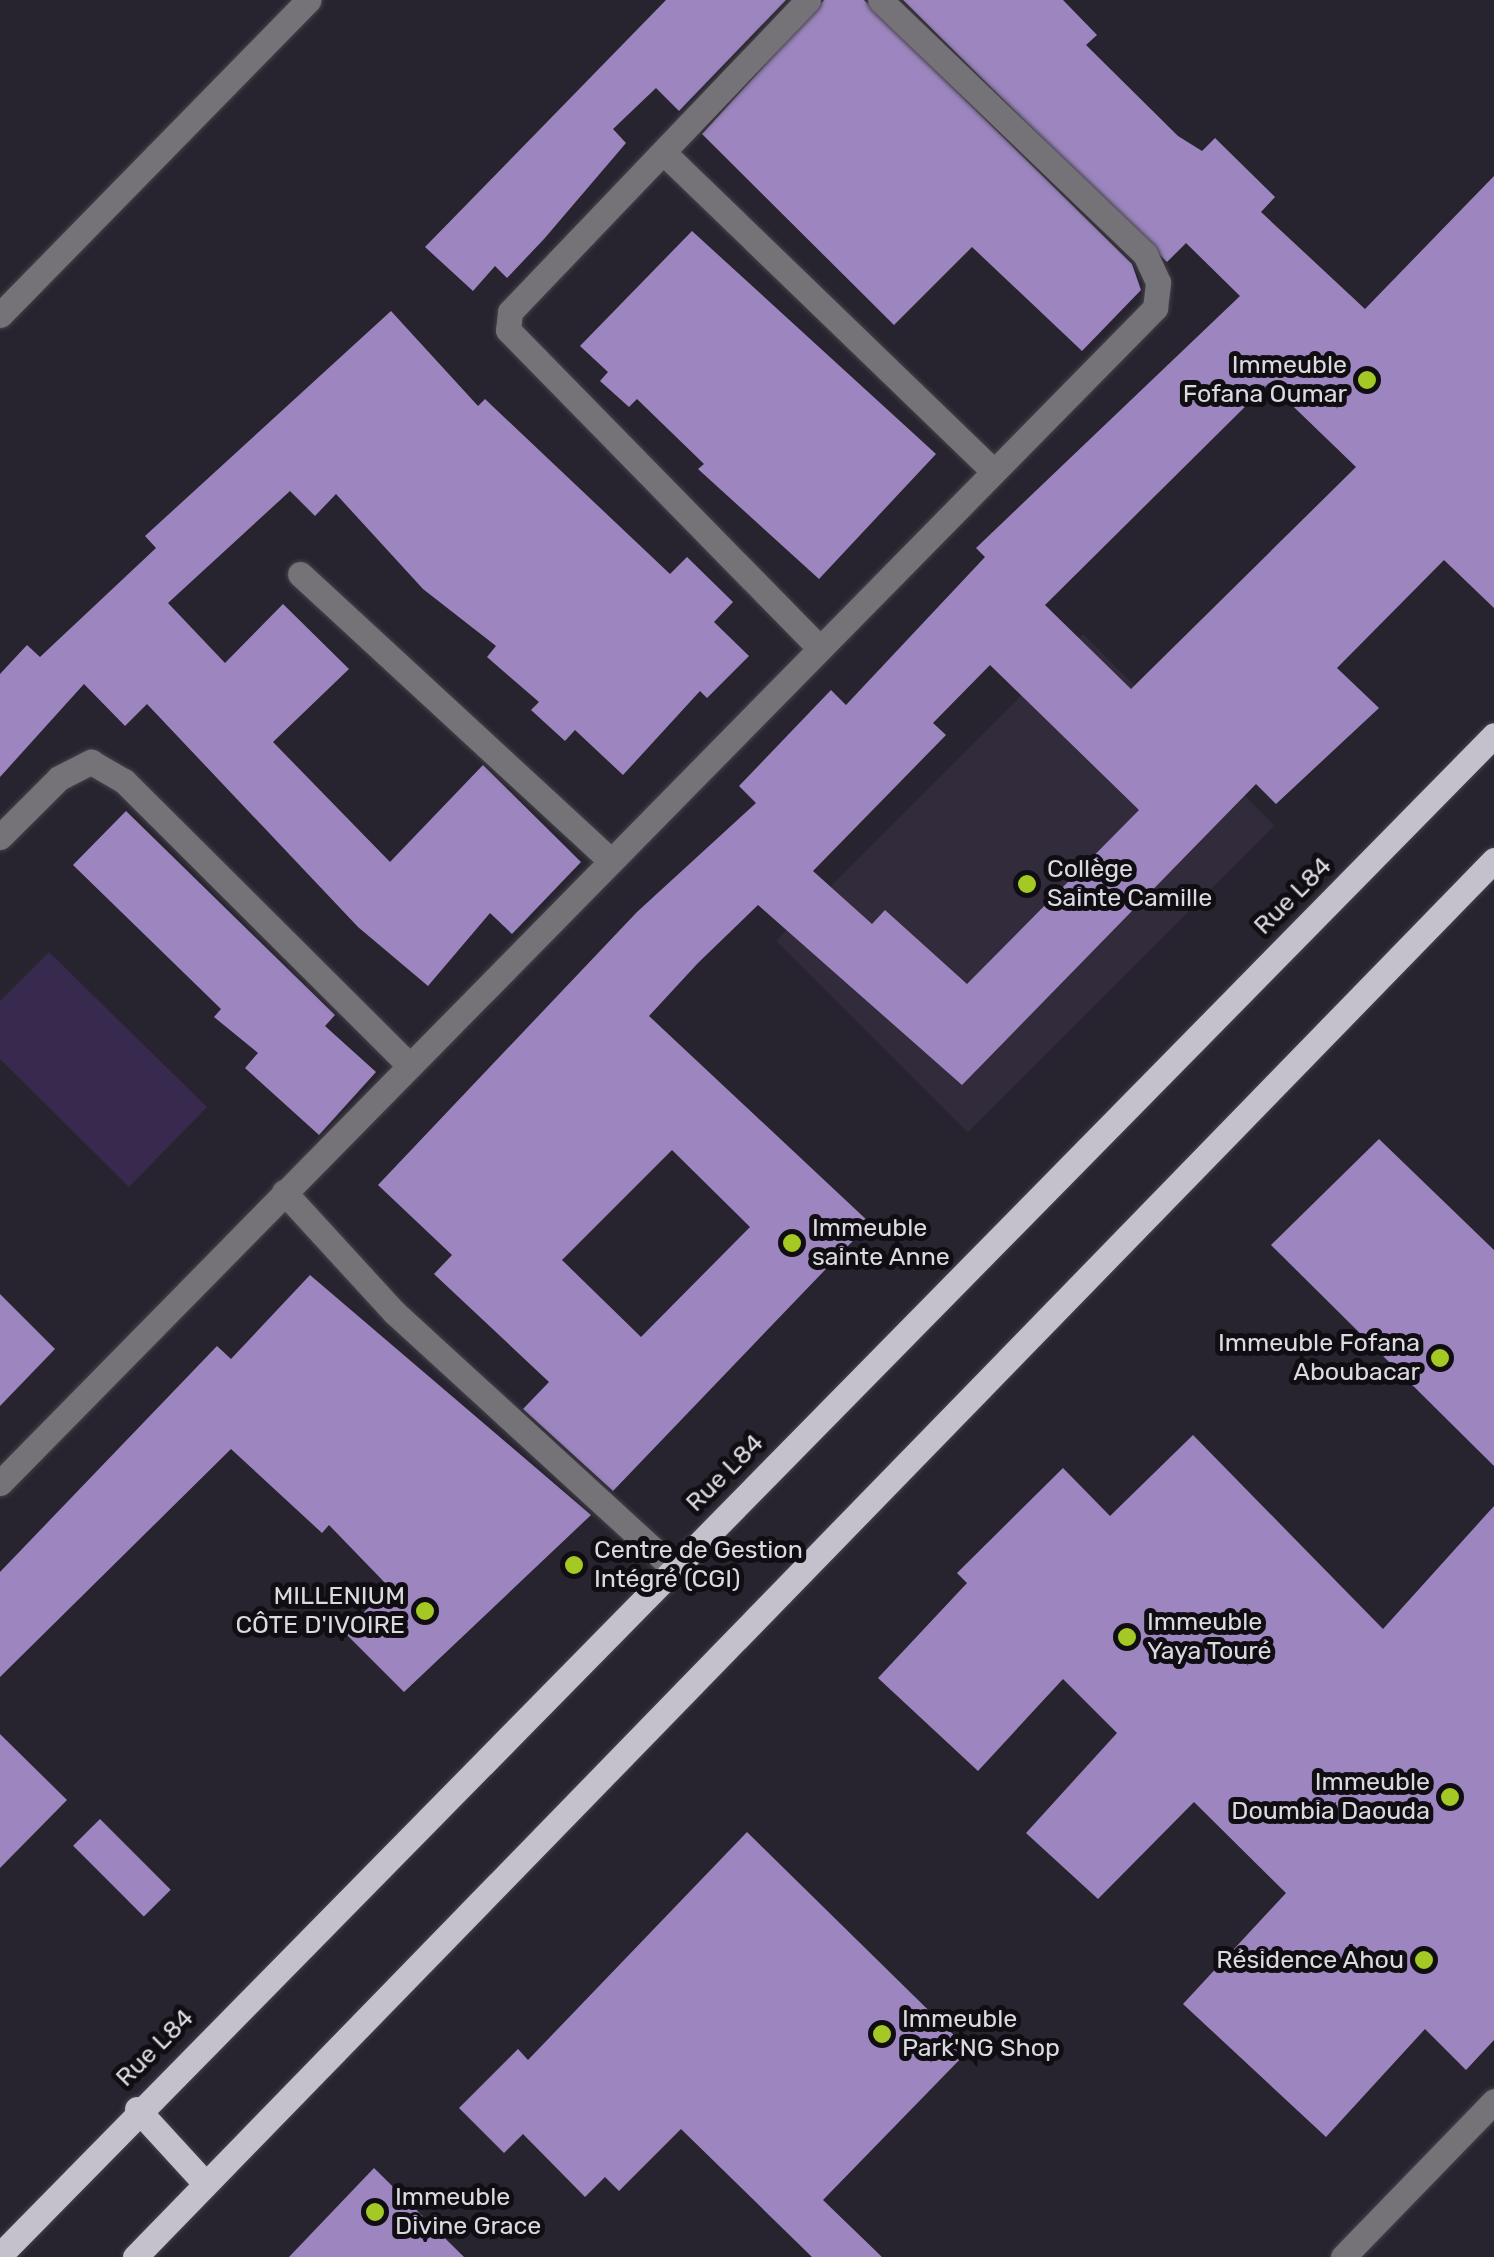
<!DOCTYPE html>
<meta charset="utf-8">
<style>
body{margin:0}
#map{position:relative;width:1494px;height:2257px;overflow:hidden;background:#28242f;font-family:Rubik,sans-serif}
div>[style]{position:absolute}
[style*='--x']{left:calc(var(--x)*1px);top:calc(var(--y)*1px);width:calc(var(--w)*1px);rotate:calc(var(--a)*1deg)}
.built>*{inset:0;background:#312b3b;transform-origin:0 0}
.green>*{inset:0;background:#38294e}
.building>*{inset:0;background:#9d86bf;transform-origin:0 0}
.roads{filter:drop-shadow(0 0 2px #45414b) drop-shadow(0 0 2px #45414b)}
.minor>*{height:25px;margin:-12.5px;padding:0 12.5px;transform-origin:12.5px;border-radius:12.5px;background:#757378}
.major>*{height:25px;margin:-12.5px;padding:0 12.5px;transform-origin:12.5px;border-radius:12.5px;background:#c4c0cc}
.dots>*{width:28px;height:28px;translate:-50% -50%;box-sizing:border-box;border:5px solid #100e13;border-radius:50%}
span{translate:-50% -50%;white-space:nowrap;text-align:center;line-height:1.15;-webkit-text-stroke:10px #100e13;paint-order:stroke}
.poi-label{font-size:25px;color:#dcdae1}
.right{translate:-100% -50%;text-align:right}
.left{translate:0 -50%;text-align:left}
.street-label{font-size:25px;color:#dcdae1}
</style>
<div id="map">
<div class="built">
<i style="left:1083px;top:634px;width:271px;height:434px;rotate:45deg"></i>
</div>
<div class="green">
<i style="clip-path:polygon(49px 952px,207px 1107px,129px 1187px,0 1059px,0 1001px)"></i>
</div>
<div class="building">
<i style="clip-path:polygon(666px 0,786px 0,679px 111px,656px 88px,613px 129px,626px 143px,544px 239px,507px 278px,495px 266px,473px 291px,425px 247px)"></i>
<i style="clip-path:polygon(824px 0,864px 0,1132px 264px,1141px 290px,1082px 351px,972px 247px,894px 325px,702px 134px)"></i>
<i style="clip-path:polygon(evenodd,903px 0,1063px 0,1097px 35px,1086px 45px,1178px 136px,1202px 151px,1215px 138px,1275px 197px,1261px 212px,1365px 309px,1494px 176px,1494px 608px,1444px 560px,1337px 668px,1379px 708px,1276px 804px,1256px 784px,962px 1085px,758px 905px,698px 963px,649px 1016px,870px 1223px,613px 1491px,523px 1409px,549px 1382px,434px 1274px,452px 1255px,378px 1185px,637px 912px,756px 803px,739px 786px,831px 690px,846px 705px,985px 557px,976px 548px,1240px 296px,1186px 243px,1167px 262px,903px 0,1269px 383px,1356px 467px,1131px 689px,1045px 605px,1269px 383px,903px 0,990px 665px,1139px 810px,967px 984px,885px 910px,872px 924px,813px 871px,946px 735px,933px 723px,990px 665px,903px 0,672px 1150px,750px 1227px,641px 1337px,562px 1260px,672px 1150px)"></i>
<i style="clip-path:polygon(692px 231px,936px 454px,819px 579px,698px 469px,704px 464px,637px 399px,629px 407px,600px 381px,608px 372px,580px 346px)"></i>
<i style="clip-path:polygon(391px 311px,478px 406px,485px 399px,670px 574px,687px 557px,733px 602px,714px 622px,749px 656px,707px 698px,700px 691px,623px 775px,575px 730px,565px 741px,531px 710px,539px 702px,487px 657px,496px 646px,423px 589px,336px 494px,315px 516px,290px 491px,168px 603px,225px 663px,283px 604px,349px 669px,273px 742px,390px 862px,483px 765px,581px 862px,512px 934px,490px 913px,428px 986px,358px 927px,147px 704px,125px 726px,84px 684px,0 777px,0 674px,27px 645px,40px 657px,156px 548px,145px 536px)"></i>
<i style="clip-path:polygon(126px 811px,335px 1015px,325px 1026px,376px 1072px,319px 1135px,245px 1068px,258px 1053px,214px 1017px,221px 1009px,73px 865px)"></i>
<i style="clip-path:polygon(1379px 1139px,1494px 1250px,1494px 1466px,1271px 1245px)"></i>
<i style="clip-path:polygon(310px 1275px,591px 1515px,404px 1692px,344px 1632px,389px 1587px,329px 1525px,322px 1533px,231px 1449px,0 1677px,0 1572px,217px 1346px,231px 1359px)"></i>
<i style="clip-path:polygon(0 1294px,55px 1349px,0 1406px)"></i>
<i style="clip-path:polygon(1193px 1435px,1383px 1629px,1494px 1506px,1494px 2040px,1466px 2070px,1425px 2029px,1326px 2137px,1183px 2004px,1286px 1893px,1194px 1802px,1098px 1899px,1026px 1833px,1117px 1733px,1063px 1679px,978px 1771px,878px 1678px,967px 1583px,957px 1573px,1063px 1468px,1110px 1516px)"></i>
<i style="clip-path:polygon(0 1734px,67px 1800px,0 1868px)"></i>
<i style="left:100px;top:1819px;width:100px;height:38px;rotate:45deg"></i>
<i style="clip-path:polygon(747px 1832px,969px 2050px,823px 2200px,882px 2257px,812px 2257px,681px 2129px,619px 2191px,605px 2177px,585px 2197px,523px 2134px,504px 2153px,459px 2108px,518px 2049px,528px 2060px)"></i>
<i style="clip-path:polygon(374px 2168px,464px 2257px,289px 2257px)"></i>
</div>
<div class="roads">
<div class="minor">
<i style="--x:808;--y:0;--w:431;--a:133.7"></i>
<i style="--x:510;--y:312;--w:18;--a:96"></i>
<i style="--x:508;--y:330;--w:441;--a:45.6"></i>
<i style="--x:664;--y:153;--w:453;--a:44"></i>
<i style="--x:0;--y:315;--w:441;--a:-45.6"></i>
<i style="--x:300;--y:574;--w:420;--a:42.7"></i>
<i style="--x:0;--y:837;--w:83;--a:-45"></i>
<i style="--x:59;--y:778;--w:36;--a:-27"></i>
<i style="--x:91;--y:762;--w:38;--a:30"></i>
<i style="--x:124;--y:781;--w:401;--a:44.9"></i>
<i style="--x:284;--y:1192;--w:163;--a:47.5"></i>
<i style="--x:394;--y:1312;--w:380;--a:42.5"></i>
<i style="--x:0;--y:1483;--w:1648;--a:-45.49"></i>
<i style="--x:1155;--y:308;--w:26;--a:-83"></i>
<i style="--x:1158;--y:282;--w:31;--a:-115"></i>
<i style="--x:1145;--y:254;--w:367;--a:-136.2"></i>
<i style="--x:1343;--y:2257;--w:217;--a:-45.9"></i>
</div>
<div class="major">
<i style="--x:137;--y:2109;--w:98;--a:47.5"></i>
<i style="--x:0;--y:2255;--w:2131;--a:-45.49"></i>
<i style="--x:135;--y:2257;--w:1949;--a:-45.79"></i>
</div>
</div>
<div class="dots">
<i style="left:1367px;top:380px;background:#a4c824"></i>
<i style="left:1027px;top:884px;background:#a4c824"></i>
<i style="left:792px;top:1243px;background:#a4c824"></i>
<i style="left:1440px;top:1358px;background:#a4c824"></i>
<i style="left:574px;top:1565px;background:#a4c824"></i>
<i style="left:425px;top:1611px;background:#a4c824"></i>
<i style="left:1127px;top:1637px;background:#a4c824"></i>
<i style="left:1450px;top:1797px;background:#a4c824"></i>
<i style="left:1424px;top:1960px;background:#a4c824"></i>
<i style="left:882px;top:2034px;background:#a4c824"></i>
<i style="left:375px;top:2212px;background:#a4c824"></i>
</div>
<div class="poi-label">
<span class="right" style="left:1347px;top:380px">Immeuble<br>Fofana Oumar</span>
<span class="left" style="left:1047px;top:884px">Collège<br>Sainte Camille</span>
<span class="left" style="left:812px;top:1243px">Immeuble<br>sainte Anne</span>
<span class="right" style="left:1420px;top:1358px">Immeuble Fofana<br>Aboubacar</span>
<span class="left" style="left:594px;top:1565px">Centre de Gestion<br>Intégré (CGI)</span>
<span class="right" style="left:405px;top:1611px">MILLENIUM<br>CÔTE D'IVOIRE</span>
<span class="left" style="left:1147px;top:1637px">Immeuble<br>Yaya Touré</span>
<span class="right" style="left:1430px;top:1797px">Immeuble<br>Doumbia Daouda</span>
<span class="right" style="left:1404px;top:1960px">Résidence Ahou</span>
<span class="left" style="left:902px;top:2034px">Immeuble<br>Park'NG Shop</span>
<span class="left" style="left:395px;top:2212px">Immeuble<br>Divine Grace</span>
</div>
<div class="street-label">
<span style="left:1293px;top:896px;rotate:-45deg">Rue L84</span>
<span style="left:725px;top:1473px;rotate:-45deg">Rue L84</span>
<span style="left:155px;top:2048px;rotate:-45deg">Rue L84</span>
</div>
</div>
